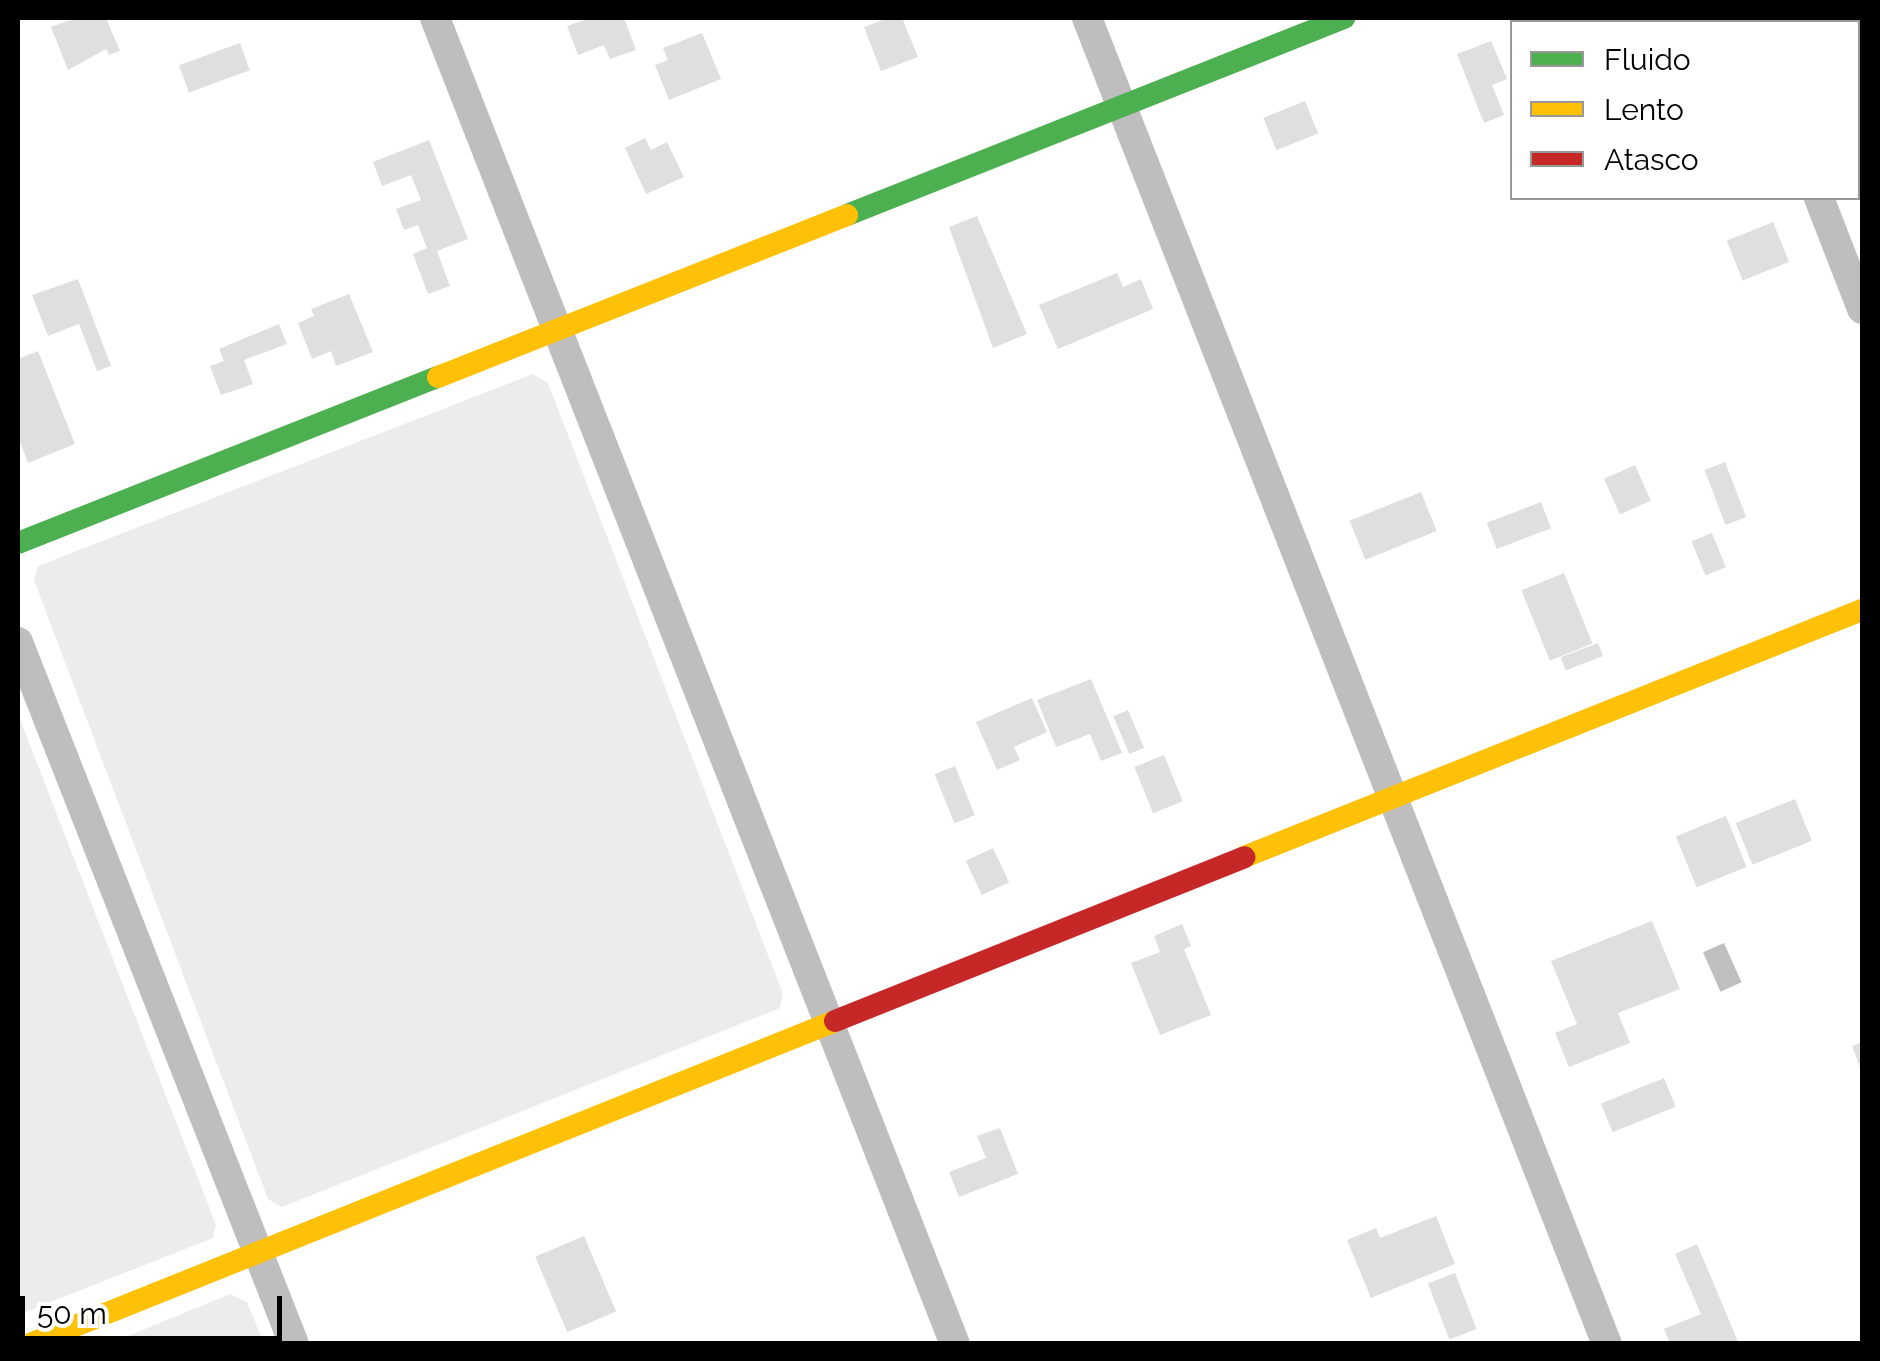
<!DOCTYPE html>
<style>
body{margin:0}
#map{position:relative;width:1880px;height:1361px;overflow:hidden;background:#fff;font-family:Raleway,sans-serif}
div>[style]{position:absolute}
[style*='--x']{left:calc(var(--x)*1px);top:calc(var(--y)*1px);width:calc(var(--w)*1px);rotate:calc(var(--a)*1deg)}
.green>*{inset:0;background:#ececec}
.water>*{inset:0;background:#bfbfbf;transform-origin:0 0}
.building>*{inset:0;background:#dfdfdf;transform-origin:0 0}
.street>*{height:30px;margin:-15px;padding:0 15px;transform-origin:15px;border-radius:15px;background:#bebebe}
.fast>*{height:22px;margin:-11px;padding:0 11px;transform-origin:11px;border-radius:11px;background:#4caf50}
.slow>*{height:22px;margin:-11px;padding:0 11px;transform-origin:11px;border-radius:11px;background:#ffc107}
.jam>*{height:22px;margin:-11px;padding:0 11px;transform-origin:11px;border-radius:11px;background:#c62828}
span{translate:-50% -50%;white-space:nowrap;text-align:center;line-height:1.15;-webkit-text-stroke:8px #fff;paint-order:stroke}
.frame{position:absolute;inset:0;border:20px solid #000;pointer-events:none}
.legend{position:absolute;left:1510px;top:20px;width:350px;height:180px;box-sizing:border-box;background:#fff;border:2px solid #999;margin:0;padding:12px 18px;list-style:none;font-size:30px;color:#000}
.legend li{display:flex;align-items:center;gap:20px;height:50px}
.legend b{width:50px;border:2px solid #999}
.scale{position:absolute;left:20px;top:1296px;width:262px;height:45px;box-sizing:border-box;border:5px solid #000;border-top:0;padding-left:12px;font-size:30px;line-height:35px;white-space:nowrap;color:#000;-webkit-text-stroke:8px #fff;paint-order:stroke}
</style>
<div id="map">
<div class="green">
<i style="clip-path:polygon(533px 374px,548px 383px,783px 994px,780px 1008px,282px 1207px,268px 1199px,34px 580px,38px 566px)"></i>
<i style="clip-path:polygon(18px 714px,216px 1225px,213px 1238px,18px 1315px)"></i>
<i style="clip-path:polygon(230px 1294px,247px 1302px,264px 1343px,111px 1343px)"></i>
</div>
<div class="water">
<i style="left:1724px;top:943px;width:43px;height:23px;rotate:66deg"></i>
</div>
<div class="building">
<i style="clip-path:polygon(75px 18px,106px 18px,120px 51px,109px 55px,106px 49px,68px 70px,51px 27px)"></i>
<i style="clip-path:polygon(590px 18px,624px 18px,636px 50px,610px 59px,604px 45px,578px 55px,567px 26px)"></i>
<i style="clip-path:polygon(888px 18px,902px 18px,918px 57px,881px 71px,864px 27px)"></i>
<i style="left:1642px;top:18px;width:50px;height:4px"></i>
<i style="clip-path:polygon(702px 33px,721px 79px,669px 100px,655px 65px,668px 60px,663px 48px)"></i>
<i style="clip-path:polygon(1491px 41px,1507px 79px,1492px 85px,1504px 115px,1484px 123px,1457px 54px)"></i>
<i style="left:240px;top:43px;width:29px;height:65px;rotate:70deg"></i>
<i style="left:1305px;top:101px;width:35px;height:45px;rotate:68deg"></i>
<i style="clip-path:polygon(645px 138px,651px 150px,667px 142px,684px 177px,646px 194px,625px 148px)"></i>
<i style="clip-path:polygon(429px 140px,468px 239px,437px 251px,450px 286px,428px 294px,413px 254px,427px 248px,418px 225px,404px 230px,396px 209px,421px 200px,411px 175px,382px 186px,373px 162px)"></i>
<i style="clip-path:polygon(977px 216px,1027px 334px,993px 348px,949px 227px)"></i>
<i style="left:1773px;top:222px;width:43px;height:50px;rotate:68deg"></i>
<i style="clip-path:polygon(1117px 273px,1123px 287px,1141px 279px,1153px 309px,1058px 349px,1039px 305px)"></i>
<i style="clip-path:polygon(78px 279px,111px 366px,97px 371px,79px 324px,48px 336px,32px 295px)"></i>
<i style="clip-path:polygon(349px 294px,373px 352px,336px 366px,331px 351px,312px 359px,298px 323px,314px 316px,311px 309px)"></i>
<i style="clip-path:polygon(279px 324px,287px 344px,244px 360px,253px 384px,221px 395px,210px 366px,224px 361px,219px 349px)"></i>
<i style="clip-path:polygon(38px 351px,75px 444px,28px 463px,18px 436px,18px 359px)"></i>
<i style="left:1725px;top:462px;width:59px;height:22px;rotate:69deg"></i>
<i style="left:1635px;top:465px;width:39px;height:34px;rotate:66deg"></i>
<i style="left:1421px;top:492px;width:42px;height:77px;rotate:68deg"></i>
<i style="left:1541px;top:502px;width:28px;height:58px;rotate:69deg"></i>
<i style="left:1712px;top:533px;width:37px;height:22px;rotate:68deg"></i>
<i style="left:1564px;top:573px;width:76px;height:46px;rotate:68deg"></i>
<i style="left:1598px;top:643px;width:14px;height:40px;rotate:69deg"></i>
<i style="clip-path:polygon(1091px 679px,1122px 753px,1101px 761px,1090px 734px,1056px 747px,1037px 700px)"></i>
<i style="clip-path:polygon(1032px 698px,1047px 732px,1014px 747px,1020px 760px,997px 770px,976px 722px)"></i>
<i style="left:1128px;top:710px;width:41px;height:16px;rotate:67deg"></i>
<i style="left:1164px;top:755px;width:50px;height:32px;rotate:68deg"></i>
<i style="left:955px;top:766px;width:53px;height:22px;rotate:68deg"></i>
<i style="left:1795px;top:799px;width:45px;height:64px;rotate:68deg"></i>
<i style="left:1726px;top:816px;width:55px;height:54px;rotate:68deg"></i>
<i style="left:993px;top:848px;width:38px;height:30px;rotate:65deg"></i>
<i style="clip-path:polygon(1652px 921px,1680px 989px,1618px 1013px,1630px 1043px,1569px 1067px,1555px 1033px,1577px 1024px,1551px 961px)"></i>
<i style="clip-path:polygon(1182px 924px,1191px 946px,1184px 949px,1211px 1015px,1160px 1035px,1131px 963px,1160px 952px,1154px 936px)"></i>
<i style="clip-path:polygon(1862px 1042px,1862px 1072px,1852px 1046px)"></i>
<i style="left:1664px;top:1078px;width:31px;height:68px;rotate:68deg"></i>
<i style="clip-path:polygon(1000px 1128px,1018px 1174px,959px 1197px,949px 1172px,986px 1158px,977px 1136px)"></i>
<i style="clip-path:polygon(1436px 1216px,1455px 1264px,1371px 1298px,1347px 1240px,1376px 1228px,1380px 1238px)"></i>
<i style="left:584px;top:1236px;width:82px;height:53px;rotate:67deg"></i>
<i style="clip-path:polygon(1697px 1244px,1739px 1344px,1670px 1344px,1664px 1329px,1701px 1314px,1675px 1254px)"></i>
<i style="left:1455px;top:1273px;width:60px;height:29px;rotate:69deg"></i>
</div>
<div class="street">
<i style="--x:435;--y:18;--w:1424;--a:68.59"></i>
<i style="--x:1087;--y:18;--w:1424;--a:68.59"></i>
<i style="--x:1748;--y:18;--w:4;--a:63"></i>
<i style="--x:1819;--y:198;--w:119;--a:68.8"></i>
<i style="--x:18;--y:642;--w:754;--a:68.54"></i>
</div>
<div class="fast">
<i style="--x:847;--y:215;--w:535;--a:-21.62"></i>
<i style="--x:18;--y:543;--w:452;--a:-21.6"></i>
</div>
<div class="slow">
<i style="--x:438;--y:377;--w:440;--a:-21.6"></i>
<i style="--x:1244;--y:857;--w:666;--a:-21.79"></i>
<i style="--x:30;--y:1344;--w:867;--a:-21.86"></i>
</div>
<div class="jam">
<i style="--x:835;--y:1021;--w:441;--a:-21.8"></i>
</div>
<div class="frame"></div>
<ul class="legend">
<li><b style="height:12px;background:#4caf50"></b>Fluido</li>
<li><b style="height:12px;background:#ffc107"></b>Lento</li>
<li><b style="height:12px;background:#c62828"></b>Atasco</li>
</ul>
<div class="scale">50 m</div>
</div>
